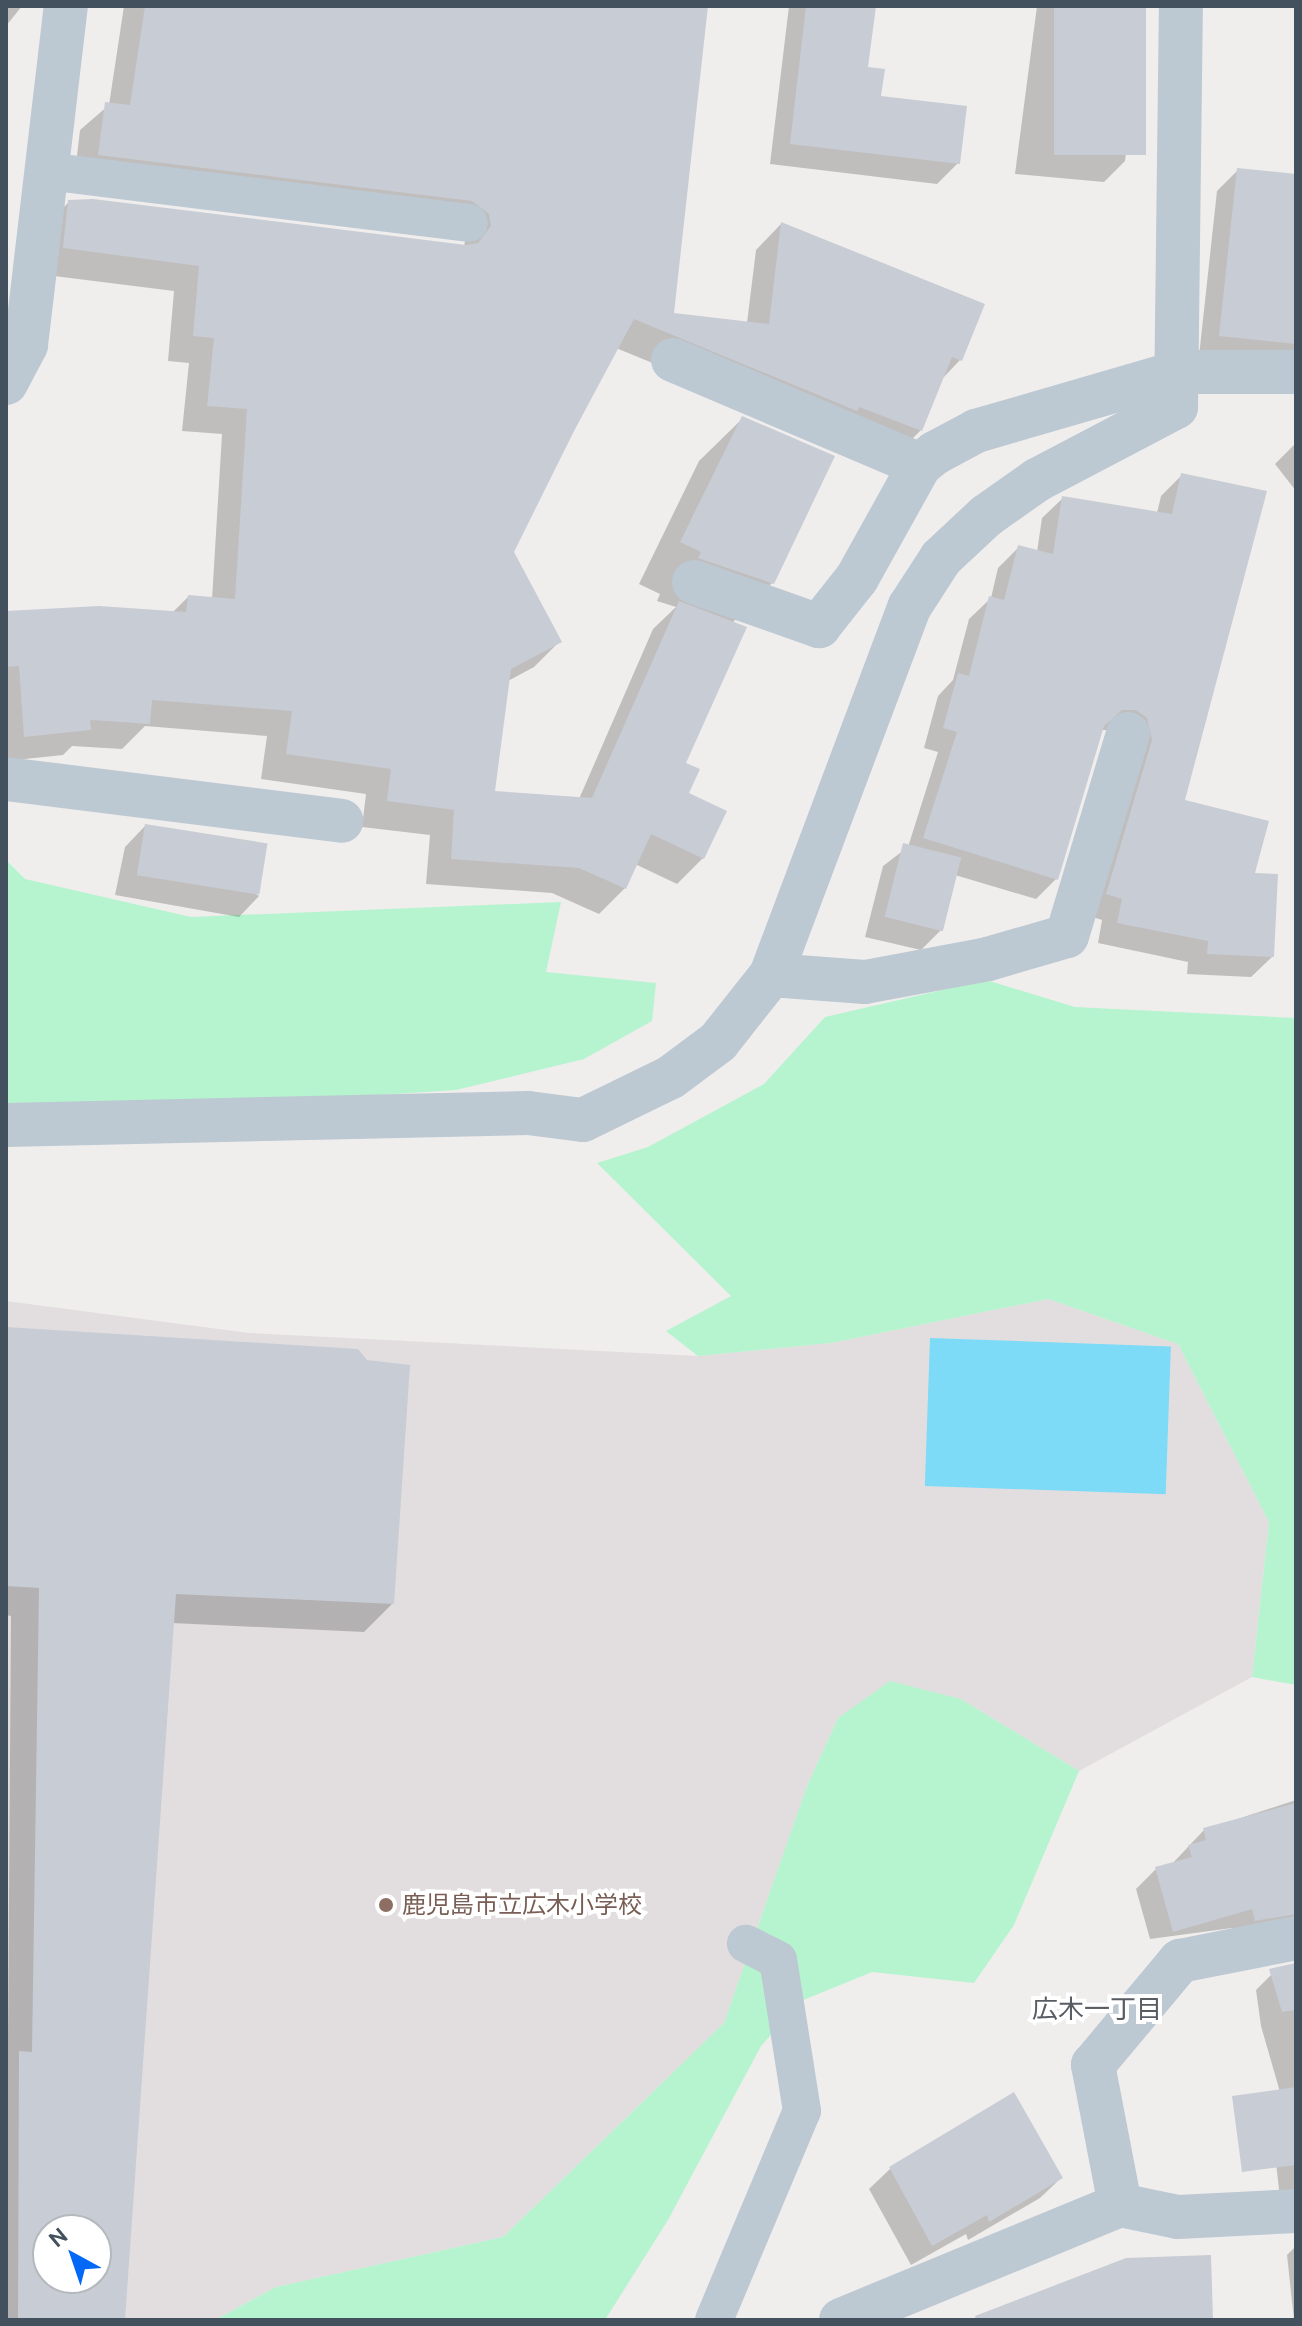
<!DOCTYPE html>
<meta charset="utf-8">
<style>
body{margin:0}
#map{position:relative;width:1302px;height:2326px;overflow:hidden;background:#f0eded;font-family:Ubuntu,"Noto Sans JP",sans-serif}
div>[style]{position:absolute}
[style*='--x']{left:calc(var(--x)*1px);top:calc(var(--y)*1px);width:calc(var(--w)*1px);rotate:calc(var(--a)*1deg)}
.education>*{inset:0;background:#e2dedf}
.green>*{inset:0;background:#b5f4cf}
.water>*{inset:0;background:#7ddbf7;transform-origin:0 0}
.shadow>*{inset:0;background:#0003}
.building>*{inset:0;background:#c8ccd4;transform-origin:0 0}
.service>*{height:38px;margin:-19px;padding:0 19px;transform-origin:19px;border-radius:19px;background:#bcc8d2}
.minor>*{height:44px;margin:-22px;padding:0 22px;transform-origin:22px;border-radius:22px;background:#bcc8d2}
.dots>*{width:22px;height:22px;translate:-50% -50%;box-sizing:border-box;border:4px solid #fff;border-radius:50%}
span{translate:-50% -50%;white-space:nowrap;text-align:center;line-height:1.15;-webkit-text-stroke:8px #fff;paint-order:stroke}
.education-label{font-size:24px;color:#785e54}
.left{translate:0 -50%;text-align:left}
.neighbourhood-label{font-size:26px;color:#595d63}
.frame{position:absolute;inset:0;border:8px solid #43505d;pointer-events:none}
.north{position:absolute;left:32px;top:2214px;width:80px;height:80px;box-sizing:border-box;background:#fff;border:2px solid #b4b9be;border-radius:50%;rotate:320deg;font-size:22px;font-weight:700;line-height:32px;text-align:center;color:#43505d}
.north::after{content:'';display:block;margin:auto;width:28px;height:36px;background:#0368f5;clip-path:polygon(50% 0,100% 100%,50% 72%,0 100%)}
</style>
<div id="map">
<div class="education">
<i style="clip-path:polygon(evenodd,1048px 1299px,1178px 1344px,1269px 1522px,1252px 1677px,1079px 1771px,961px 1699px,838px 1718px,807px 1786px,724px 2023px,503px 2237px,276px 2287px,215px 2320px,6px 2320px,6px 1301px,249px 1333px,698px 1356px,831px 1343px,1048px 1299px,48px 2230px,96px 2230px,96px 2278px,48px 2278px,48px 2230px)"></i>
</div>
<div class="green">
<i style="clip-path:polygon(6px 860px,25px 879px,191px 917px,561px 902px,546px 972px,656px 983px,652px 1021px,584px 1059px,456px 1090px,149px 1110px,6px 1112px)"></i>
<i style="clip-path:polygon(986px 980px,1075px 1007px,1296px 1018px,1296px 1685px,1252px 1677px,1269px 1522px,1178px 1344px,1048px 1299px,831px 1343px,698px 1356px,666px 1331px,731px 1296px,597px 1163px,648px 1147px,764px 1084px,825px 1017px)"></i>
<i style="clip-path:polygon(890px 1681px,961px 1699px,1079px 1771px,1014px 1925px,974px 1983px,872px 1972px,801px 2001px,761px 2046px,668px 2220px,605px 2320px,215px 2320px,276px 2287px,503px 2237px,724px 2023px,807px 1786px,838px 1718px)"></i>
</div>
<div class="water">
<i style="left:930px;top:1338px;width:241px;height:148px;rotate:2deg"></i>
</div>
<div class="shadow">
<i style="clip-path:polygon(6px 6px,22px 6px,6px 26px)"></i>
<i style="clip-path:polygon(124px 6px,706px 6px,672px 315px,747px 323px,756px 250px,781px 224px,960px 360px,942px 379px,921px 430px,895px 456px,830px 436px,616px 348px,512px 552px,560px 641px,534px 667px,508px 681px,493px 793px,579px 799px,653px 629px,676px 607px,657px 601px,660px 594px,639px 584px,699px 461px,742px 419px,772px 583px,732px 623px,683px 764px,703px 858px,677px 884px,635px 864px,625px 888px,599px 914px,552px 893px,426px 884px,430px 835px,362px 827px,366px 794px,261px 779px,267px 736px,145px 726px,122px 749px,72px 746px,63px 755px,6px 761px,6px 613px,172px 613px,188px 597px,212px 599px,222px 434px,182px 431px,189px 363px,168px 361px,174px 291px,38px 274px,43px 228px,69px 202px,464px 247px,465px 241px,74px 181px,80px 130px,109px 105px)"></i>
<i style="clip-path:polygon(789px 6px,874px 6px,866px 68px,878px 98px,958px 163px,937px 184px,770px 164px)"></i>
<i style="clip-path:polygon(1037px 6px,1145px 6px,1125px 161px,1104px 182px,1015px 174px)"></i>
<i style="clip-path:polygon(1238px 170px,1296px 176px,1296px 357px,1199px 356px,1217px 191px)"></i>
<i style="clip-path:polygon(1296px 443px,1296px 491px,1275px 464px)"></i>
<i style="clip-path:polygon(1181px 476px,1183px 802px,1252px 875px,1272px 957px,1251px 977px,1187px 974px,1188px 962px,1098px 943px,1102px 920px,1086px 915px,1115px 730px,1101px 730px,1056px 879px,1036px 899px,955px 875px,941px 930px,921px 950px,865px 937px,883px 866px,908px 847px,938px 752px,924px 748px,938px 696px,953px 680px,969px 619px,991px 598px,998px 568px,1019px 547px,1037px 552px,1042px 518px,1063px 498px,1157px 513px,1161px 496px)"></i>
<i style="clip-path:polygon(145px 826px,259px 896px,239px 917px,115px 895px,125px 847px)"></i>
<i style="clip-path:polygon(evenodd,6px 1329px,393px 1603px,364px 1632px,172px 1623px,123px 2320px,6px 2320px,11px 1616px,6px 1615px,6px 1329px,48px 2230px,96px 2230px,96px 2278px,48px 2278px,48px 2230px)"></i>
<i style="clip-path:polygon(1296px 1800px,1296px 1948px,1233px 1933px,1232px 1928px,1150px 1939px,1136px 1889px,1156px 1869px,1171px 1865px,1204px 1830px)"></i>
<i style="clip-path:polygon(1296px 1964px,1296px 2216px,1281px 2207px,1270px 2110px,1282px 2099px,1261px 2026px,1256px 1990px,1277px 1969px)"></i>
<i style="clip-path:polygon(890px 2169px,1061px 2178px,1040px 2198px,968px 2240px,966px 2234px,911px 2265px,869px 2189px)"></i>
<i style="clip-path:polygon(1296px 2246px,1296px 2320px,1294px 2320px,1287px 2255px)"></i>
</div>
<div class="building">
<i style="clip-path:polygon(145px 6px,708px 6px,674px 313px,769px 324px,781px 222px,985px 304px,962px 361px,952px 357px,922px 431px,859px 407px,857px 411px,634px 319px,574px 431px,514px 552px,562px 642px,511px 669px,495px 791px,592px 798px,679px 601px,747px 627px,686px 763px,700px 769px,689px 793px,727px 811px,704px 859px,651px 834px,626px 889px,579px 868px,451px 859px,454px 810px,387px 801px,391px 769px,286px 754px,292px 711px,152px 700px,150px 724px,90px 720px,91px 730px,24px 737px,19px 666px,6px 667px,6px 611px,99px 606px,186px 612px,188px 595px,235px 599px,247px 409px,207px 406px,214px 338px,193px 336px,199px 266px,63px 248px,68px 200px,93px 199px,466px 245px,478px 243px,491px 226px,489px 214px,472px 201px,98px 155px,105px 102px,130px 105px)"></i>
<i style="clip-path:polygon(806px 6px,876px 6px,868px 67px,885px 69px,881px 96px,967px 106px,960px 164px,790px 144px)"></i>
<i style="left:1054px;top:6px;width:92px;height:149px"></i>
<i style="clip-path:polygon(1237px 168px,1296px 174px,1296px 344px,1219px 336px)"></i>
<i style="clip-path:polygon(742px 416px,835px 456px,774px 584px,698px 558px,701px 552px,680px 542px)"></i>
<i style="clip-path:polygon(1181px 473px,1267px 491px,1185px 800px,1269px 821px,1255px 873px,1278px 874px,1274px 957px,1207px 954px,1208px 941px,1117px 923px,1122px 899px,1106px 894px,1152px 740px,1147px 718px,1136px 710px,1122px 710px,1104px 726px,1058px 880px,923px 838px,957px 732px,943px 728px,958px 673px,969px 676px,989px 596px,1004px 600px,1018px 545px,1053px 554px,1062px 496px,1172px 514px)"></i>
<i style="left:145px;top:824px;width:124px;height:52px;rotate:9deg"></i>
<i style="left:903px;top:843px;width:60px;height:76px;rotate:14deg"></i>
<i style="clip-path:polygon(evenodd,6px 1327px,358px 1349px,367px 1360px,410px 1365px,394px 1604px,176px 1594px,125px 2320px,18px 2320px,19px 2051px,32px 2052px,39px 1588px,6px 1586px,6px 1327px,48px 2230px,96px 2230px,96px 2278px,48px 2278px,48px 2230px)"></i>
<i style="clip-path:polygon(1296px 1803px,1296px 1914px,1255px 1921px,1252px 1909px,1173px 1932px,1155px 1867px,1192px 1857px,1188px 1845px,1206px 1840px,1203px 1828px)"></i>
<i style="clip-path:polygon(1296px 1963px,1296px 2010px,1282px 2012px,1269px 1969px)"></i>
<i style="clip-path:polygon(1296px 2087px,1296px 2165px,1242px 2172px,1232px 2096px)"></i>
<i style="clip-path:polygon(1014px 2092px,1063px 2178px,989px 2222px,987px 2215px,932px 2246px,889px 2167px)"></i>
<i style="clip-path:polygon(1211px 2255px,1213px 2320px,976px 2320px,975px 2316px,1126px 2258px)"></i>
</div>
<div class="service">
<i style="--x:46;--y:171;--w:426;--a:7"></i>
<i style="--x:714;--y:2320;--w:227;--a:-67.2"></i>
<i style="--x:802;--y:2111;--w:153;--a:-99"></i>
<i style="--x:778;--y:1960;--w:36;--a:-153"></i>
</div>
<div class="minor">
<i style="--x:673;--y:360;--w:268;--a:23"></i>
<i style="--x:6;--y:383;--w:43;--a:-62.2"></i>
<i style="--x:26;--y:345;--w:341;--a:-83.3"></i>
<i style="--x:694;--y:582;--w:133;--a:19.4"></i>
<i style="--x:819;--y:626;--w:61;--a:-51.6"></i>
<i style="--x:857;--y:578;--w:129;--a:-60.9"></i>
<i style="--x:920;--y:465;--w:19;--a:-39"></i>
<i style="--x:935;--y:453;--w:47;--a:-28.2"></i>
<i style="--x:976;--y:431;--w:211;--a:-16.2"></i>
<i style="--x:1179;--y:372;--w:117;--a:0"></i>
<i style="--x:6;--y:779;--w:338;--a:7.1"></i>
<i style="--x:771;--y:975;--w:94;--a:4.3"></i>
<i style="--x:865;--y:982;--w:125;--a:-10.6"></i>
<i style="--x:988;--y:959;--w:82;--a:-16.2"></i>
<i style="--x:1067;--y:936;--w:211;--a:-73.2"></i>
<i style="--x:6;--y:1125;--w:522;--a:-1.32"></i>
<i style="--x:528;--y:1113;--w:55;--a:7.3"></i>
<i style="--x:583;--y:1120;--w:98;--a:-26"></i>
<i style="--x:671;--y:1077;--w:59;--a:-36.7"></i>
<i style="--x:718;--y:1042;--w:85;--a:-51.7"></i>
<i style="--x:771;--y:975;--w:394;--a:-69.4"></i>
<i style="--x:910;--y:606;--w:57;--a:-57.1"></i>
<i style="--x:941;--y:558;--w:62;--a:-43"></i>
<i style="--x:986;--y:516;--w:62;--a:-35.2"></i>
<i style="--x:1037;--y:480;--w:157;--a:-27.7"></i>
<i style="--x:1176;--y:407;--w:401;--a:-89.3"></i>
<i style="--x:1120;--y:2205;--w:143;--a:-100.9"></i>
<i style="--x:1093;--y:2065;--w:136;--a:-50.1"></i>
<i style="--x:1180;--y:1961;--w:118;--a:-11.2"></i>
<i style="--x:841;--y:2320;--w:302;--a:-22.4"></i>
<i style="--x:1120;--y:2205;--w:59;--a:11.7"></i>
<i style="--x:1178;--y:2217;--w:118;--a:-2.9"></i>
</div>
<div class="dots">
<i style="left:386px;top:1905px;background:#8d6e63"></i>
</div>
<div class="education-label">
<span class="left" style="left:402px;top:1905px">鹿児島市立広木小学校</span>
</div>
<div class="neighbourhood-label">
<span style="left:1097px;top:2009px">広木一丁目</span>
</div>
<div class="frame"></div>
<div class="north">N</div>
</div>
